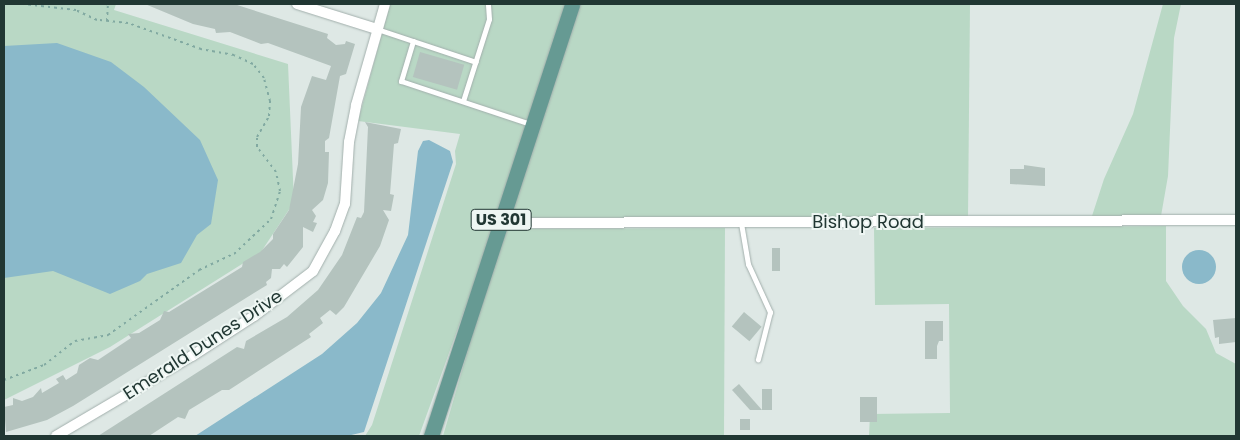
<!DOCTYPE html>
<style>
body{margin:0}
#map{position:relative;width:1240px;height:440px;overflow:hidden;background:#dee8e5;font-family:Poppins,sans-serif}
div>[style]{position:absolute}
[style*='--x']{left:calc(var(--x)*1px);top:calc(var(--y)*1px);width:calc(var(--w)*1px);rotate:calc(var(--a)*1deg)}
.green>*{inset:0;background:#b9d8c5}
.water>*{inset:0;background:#8ab9ca}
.round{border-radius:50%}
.building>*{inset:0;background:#b4c3be;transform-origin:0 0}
.path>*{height:2px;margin-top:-1px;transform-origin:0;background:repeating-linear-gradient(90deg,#81a9a1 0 2.5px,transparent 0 6.5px)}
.roads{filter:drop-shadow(0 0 1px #a2afac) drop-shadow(0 0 1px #a2afac)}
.lane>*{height:5px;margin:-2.5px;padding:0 2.5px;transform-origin:2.5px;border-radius:2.5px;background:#fff}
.street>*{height:10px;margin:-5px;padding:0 5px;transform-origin:5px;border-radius:5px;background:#fff}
.primary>*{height:15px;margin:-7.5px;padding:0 7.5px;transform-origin:7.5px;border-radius:7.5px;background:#669a93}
span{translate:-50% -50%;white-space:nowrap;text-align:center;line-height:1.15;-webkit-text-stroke:4px #eef6f3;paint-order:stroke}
.shield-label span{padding:1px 4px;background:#eef6f3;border:1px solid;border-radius:4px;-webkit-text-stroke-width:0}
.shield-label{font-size:16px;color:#213733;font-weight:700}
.street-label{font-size:18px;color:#213733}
.frame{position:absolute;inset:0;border:5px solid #213733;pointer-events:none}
</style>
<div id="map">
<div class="green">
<i style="clip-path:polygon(4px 4px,116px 4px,114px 10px,288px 64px,294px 202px,261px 252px,110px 347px,4px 400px)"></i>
<i style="clip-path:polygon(390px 4px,567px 4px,496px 223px,419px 436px,365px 436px,372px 425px,456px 164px,455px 151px,460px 134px,358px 121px)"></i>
<i style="clip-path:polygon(577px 4px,970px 4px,968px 217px,507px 218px)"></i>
<i style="clip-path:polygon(1163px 4px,1181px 4px,1174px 38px,1168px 176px,1161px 216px,1092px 216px,1104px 179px,1133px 114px)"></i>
<i style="clip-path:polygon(1166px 226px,1166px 281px,1183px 306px,1206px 329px,1216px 353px,1236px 364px,1236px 436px,869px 436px,870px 414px,950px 413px,949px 304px,875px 305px,874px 228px)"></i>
<i style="clip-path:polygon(725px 228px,724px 436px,443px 436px,503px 229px)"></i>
</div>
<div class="water">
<i style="clip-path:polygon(57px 43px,111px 62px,144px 87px,200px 140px,218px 180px,211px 224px,197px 235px,181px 263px,147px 274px,140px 281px,110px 294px,53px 271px,4px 278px,4px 46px)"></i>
<i style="clip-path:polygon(429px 140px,450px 151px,453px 162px,364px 432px,347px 436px,195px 436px,322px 354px,357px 323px,381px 293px,408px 235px,418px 151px,423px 141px)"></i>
<i class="round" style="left:1182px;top:250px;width:34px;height:34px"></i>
</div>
<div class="building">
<i style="clip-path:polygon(145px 4px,234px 4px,328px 34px,327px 38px,336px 45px,345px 44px,346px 41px,355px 44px,346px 74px,340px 76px,329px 138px,325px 141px,325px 152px,329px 152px,328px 183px,323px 200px,312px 210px,316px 216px,313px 222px,317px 223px,313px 232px,303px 227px,303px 247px,287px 267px,284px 264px,280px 269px,272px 269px,271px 278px,266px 282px,267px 285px,73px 406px,47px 420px,6px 432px,4px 407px,13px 405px,13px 398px,22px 401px,33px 397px,41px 388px,42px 393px,59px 383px,56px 379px,63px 375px,66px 380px,77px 373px,79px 365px,90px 358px,98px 360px,131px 338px,128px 334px,139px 333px,160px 320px,164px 311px,169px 312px,242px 267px,243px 262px,260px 252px,273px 239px,273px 234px,289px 210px,298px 164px,301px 107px,312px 76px,326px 80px,331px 66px,268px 43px,261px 44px,230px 32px,216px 33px,215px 29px,193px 24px)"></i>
<i style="left:420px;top:52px;width:46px;height:26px;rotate:16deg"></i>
<i style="clip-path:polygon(365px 122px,401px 129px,398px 143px,394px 144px,390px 194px,394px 195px,391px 211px,383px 210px,389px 220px,380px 246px,344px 307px,336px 315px,330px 310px,320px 318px,323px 323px,309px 334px,311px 337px,229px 390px,222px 390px,189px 410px,185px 419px,178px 417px,149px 436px,98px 436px,237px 347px,244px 349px,246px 341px,287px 317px,318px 290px,342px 255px,357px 217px,361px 218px,364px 212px,368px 127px)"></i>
<i style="clip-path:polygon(1024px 165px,1045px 168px,1045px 186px,1010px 184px,1010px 169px,1024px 169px)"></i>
<i style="left:772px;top:248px;width:8px;height:23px"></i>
<i style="left:744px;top:312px;width:23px;height:19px;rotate:40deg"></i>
<i style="clip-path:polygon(1236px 318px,1236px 342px,1219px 344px,1219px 337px,1215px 338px,1213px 320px)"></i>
<i style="clip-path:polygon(925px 321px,943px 321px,943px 341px,939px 341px,937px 346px,937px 359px,925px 359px)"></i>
<i style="clip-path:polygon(739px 384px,762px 410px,750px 410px,732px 390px)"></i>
<i style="left:762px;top:389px;width:10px;height:21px"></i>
<i style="left:860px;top:397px;width:17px;height:25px"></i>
<i style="left:740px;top:419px;width:10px;height:11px"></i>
</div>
<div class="path">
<i style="--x:107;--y:21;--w:17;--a:-87"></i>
<i style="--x:4;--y:380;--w:43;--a:-20.6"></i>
<i style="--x:44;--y:365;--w:39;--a:-38"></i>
<i style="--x:75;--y:341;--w:34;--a:-10"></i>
<i style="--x:108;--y:335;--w:112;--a:-35.5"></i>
<i style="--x:199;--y:270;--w:38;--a:-25"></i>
<i style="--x:234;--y:254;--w:51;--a:-43.4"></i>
<i style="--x:271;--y:219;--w:29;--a:-72"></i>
<i style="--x:280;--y:191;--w:19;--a:-102"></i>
<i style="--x:276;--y:172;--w:31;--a:-127"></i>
<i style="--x:257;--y:147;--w:10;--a:-90"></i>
<i style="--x:257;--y:137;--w:24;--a:-60"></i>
<i style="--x:269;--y:116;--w:15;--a:-86"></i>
<i style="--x:270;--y:101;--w:24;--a:-105"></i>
<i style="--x:264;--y:78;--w:18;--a:-128"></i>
<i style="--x:253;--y:64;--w:21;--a:-155"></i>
<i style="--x:234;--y:55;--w:34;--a:-170"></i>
<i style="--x:201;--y:49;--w:77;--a:-160.4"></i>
<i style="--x:128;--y:23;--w:31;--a:-174"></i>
<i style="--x:97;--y:20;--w:23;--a:-155"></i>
<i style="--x:76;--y:10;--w:53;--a:-173.5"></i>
</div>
<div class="roads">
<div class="lane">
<i style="--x:377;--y:29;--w:104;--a:18.4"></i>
<i style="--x:413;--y:41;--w:42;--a:106.7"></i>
<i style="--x:401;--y:81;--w:136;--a:18.4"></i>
<i style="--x:463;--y:101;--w:86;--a:-72.4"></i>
<i style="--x:489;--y:19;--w:15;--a:-94"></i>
<i style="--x:741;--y:223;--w:42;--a:80.3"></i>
<i style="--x:748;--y:264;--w:53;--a:65.4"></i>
<i style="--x:770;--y:312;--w:49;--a:104.3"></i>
</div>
<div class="street">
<i style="--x:297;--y:4;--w:84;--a:17.4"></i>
<i style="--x:500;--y:223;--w:736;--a:-0.23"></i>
<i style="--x:56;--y:436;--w:158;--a:-30.5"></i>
<i style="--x:192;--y:356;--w:74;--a:-32.8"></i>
<i style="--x:254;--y:316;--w:74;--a:-37.3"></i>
<i style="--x:313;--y:271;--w:46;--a:-61.2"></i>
<i style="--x:335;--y:231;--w:29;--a:-70"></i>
<i style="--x:345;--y:204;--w:62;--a:-86.3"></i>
<i style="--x:349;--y:142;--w:38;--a:-79"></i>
<i style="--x:356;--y:105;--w:105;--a:-74"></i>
</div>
<div class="primary">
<i style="--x:431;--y:436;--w:454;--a:-71.9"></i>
</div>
</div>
<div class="shield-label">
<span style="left:501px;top:220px">US 301</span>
</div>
<div class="street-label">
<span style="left:868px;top:222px">Bishop Road</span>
<span style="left:203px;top:345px;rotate:-33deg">Emerald Dunes Drive</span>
</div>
<div class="frame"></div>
</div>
